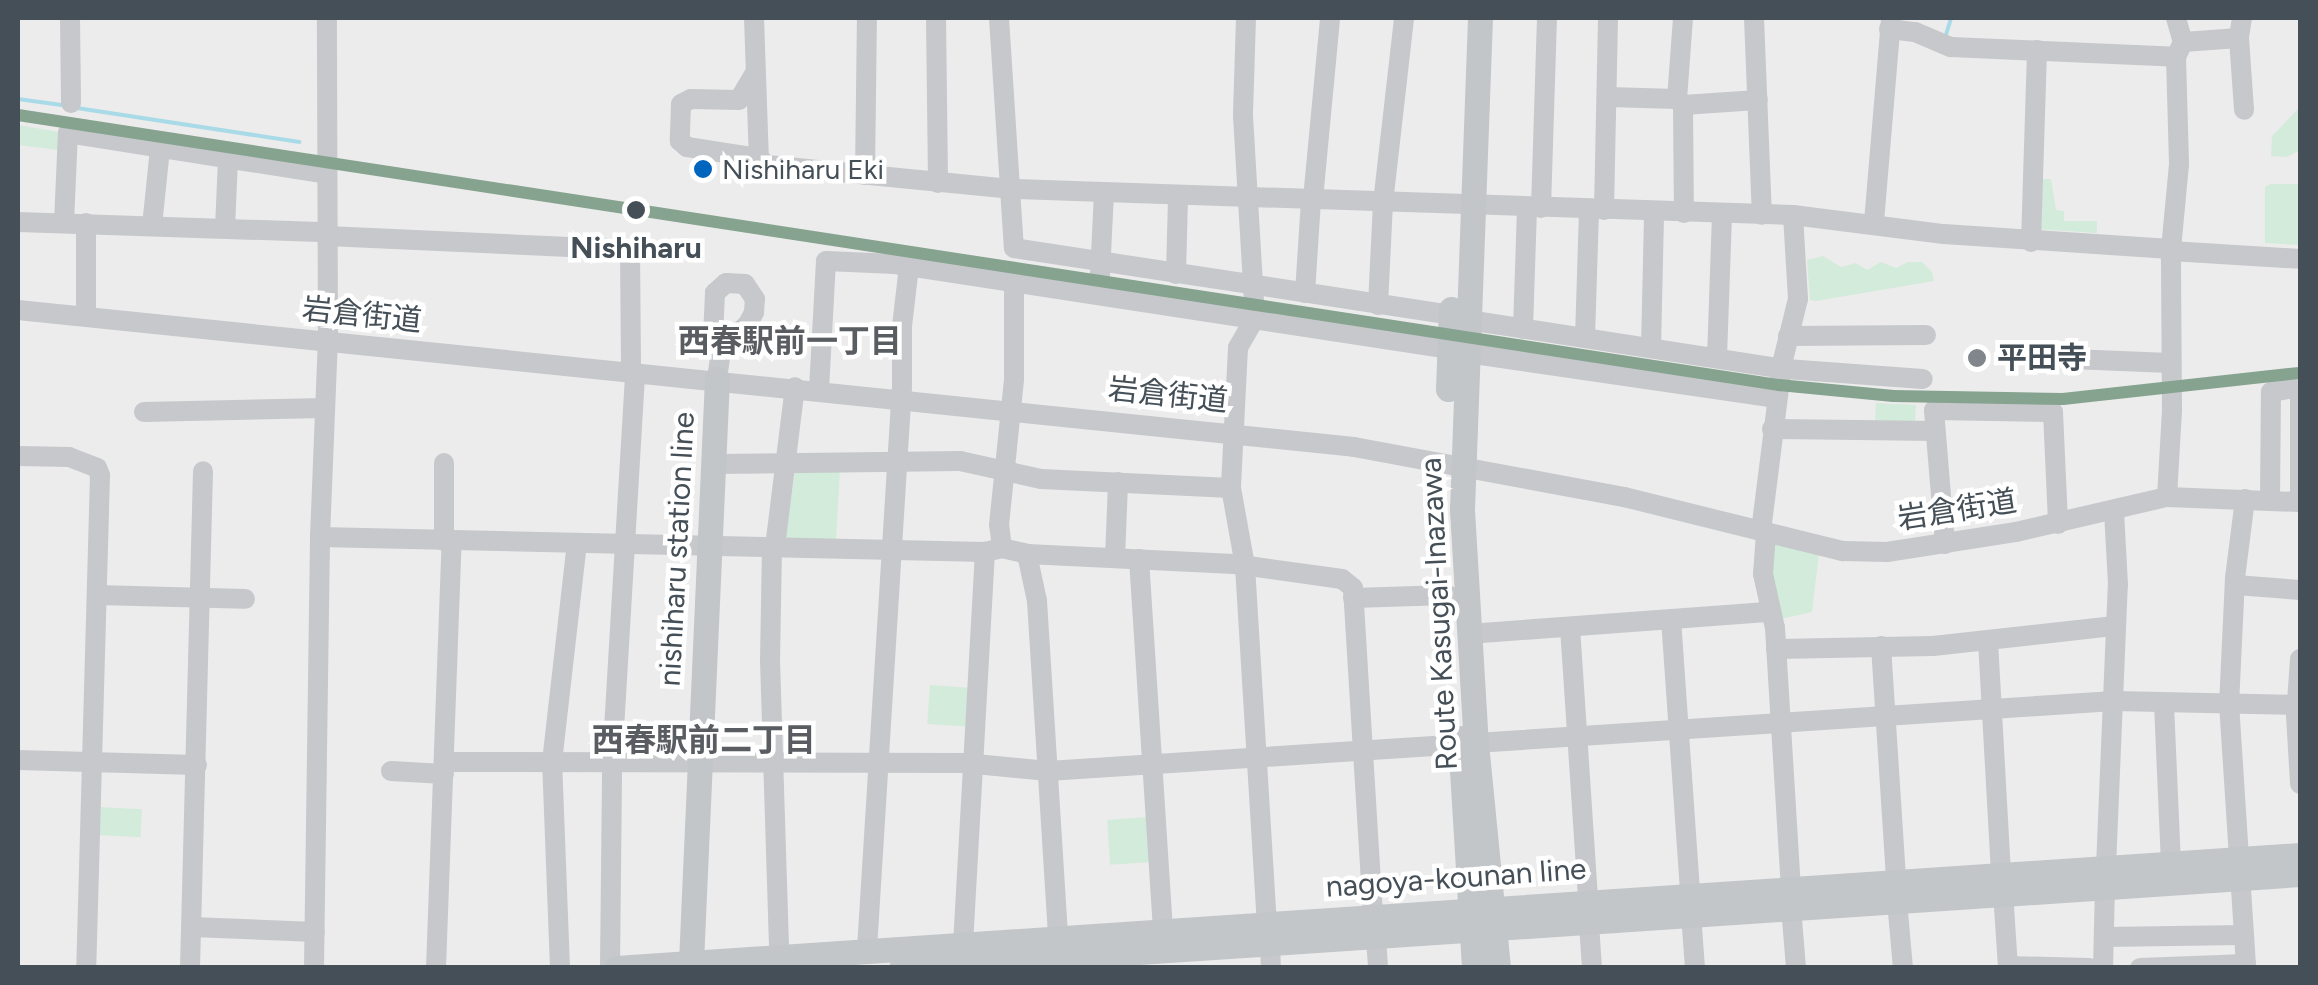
<!DOCTYPE html>
<meta charset="utf-8">
<style>
body{margin:0}
#map{position:relative;width:2318px;height:985px;overflow:hidden;background:#edecec;font-family:Figtree,"Noto Sans JP",sans-serif}
div>[style]{position:absolute}
[style*='--x']{left:calc(var(--x)*1px);top:calc(var(--y)*1px);width:calc(var(--w)*1px);rotate:calc(var(--a)*1deg)}
.green>*{inset:0;background:#d2ebda;transform-origin:0 0}
.stream>*{height:4px;margin:-2px;padding:0 2px;transform-origin:2px;border-radius:2px;background:#a8dbe7}
.minor>*{height:20px;margin:-10px;padding:0 10px;transform-origin:10px;border-radius:10px;background:#c6c8cb}
.major>*{height:25px;margin:-12.5px;padding:0 12.5px;transform-origin:12.5px;border-radius:12.5px;background:#c2c6c9}
.rail-1>*{height:12px;margin:-6px;padding:0 6px;transform-origin:6px;border-radius:6px;background:#86a390}
.dots>*{width:28px;height:28px;translate:-50% -50%;box-sizing:border-box;border:5px solid #fff;border-radius:50%}
span{translate:-50% -50%;white-space:nowrap;text-align:center;line-height:1.15;-webkit-text-stroke:9px #fff;paint-order:stroke}
.bus-label{font-size:28px;color:#454f57}
.left{translate:0 -50%;text-align:left}
.stop-label{font-size:30px;color:#454f57;font-weight:700}
.street-label{font-size:30px;color:#454f57}
.poi-label{font-size:30px;color:#454f57;font-weight:700}
.neighbourhood-label{font-size:32px;color:#595c60;font-weight:700}
.frame{position:absolute;inset:0;border:20px solid #454f57;pointer-events:none}
</style>
<div id="map">
<div class="green">
<i style="clip-path:polygon(2300px 107px,2300px 150px,2287px 157px,2271px 156px,2272px 136px)"></i>
<i style="clip-path:polygon(18px 125px,59px 132px,59px 150px,18px 145px)"></i>
<i style="clip-path:polygon(2036px 179px,2051px 179px,2056px 210px,2064px 211px,2064px 221px,2097px 221px,2097px 233px,2035px 229px)"></i>
<i style="clip-path:polygon(2271px 184px,2300px 184px,2300px 245px,2265px 243px,2265px 187px)"></i>
<i style="clip-path:polygon(1823px 256px,1841px 267px,1856px 263px,1867px 270px,1881px 262px,1896px 268px,1908px 262px,1922px 262px,1932px 272px,1934px 281px,1816px 301px,1810px 300px,1807px 260px)"></i>
<i style="left:1876px;top:403px;width:40px;height:23px;rotate:3deg"></i>
<i style="clip-path:polygon(840px 469px,836px 542px,792px 542px,786px 536px,795px 471px)"></i>
<i style="clip-path:polygon(1774px 542px,1819px 553px,1812px 612px,1777px 620px,1770px 544px)"></i>
<i style="left:930px;top:685px;width:42px;height:39px;rotate:4deg"></i>
<i style="left:99px;top:807px;width:43px;height:28px;rotate:3deg"></i>
<i style="left:1149px;top:817px;width:45px;height:42px;rotate:86deg"></i>
</div>
<div class="stream">
<i style="--x:1945;--y:38;--w:21;--a:-73"></i>
<i style="--x:18;--y:99;--w:44;--a:7.8"></i>
<i style="--x:77;--y:108;--w:225;--a:8.7"></i>
</div>
<div class="minor">
<i style="--x:70;--y:18;--w:85;--a:89.3"></i>
<i style="--x:754;--y:18;--w:140;--a:88"></i>
<i style="--x:936;--y:18;--w:165;--a:89.3"></i>
<i style="--x:999;--y:18;--w:230;--a:86.3"></i>
<i style="--x:1014;--y:248;--w:442;--a:8.7"></i>
<i style="--x:1246;--y:18;--w:98;--a:91.8"></i>
<i style="--x:1243;--y:116;--w:202;--a:86.6"></i>
<i style="--x:1255;--y:318;--w:34;--a:120"></i>
<i style="--x:1238;--y:348;--w:140;--a:92.9"></i>
<i style="--x:1231;--y:488;--w:79;--a:79.8"></i>
<i style="--x:1245;--y:566;--w:359;--a:86.5"></i>
<i style="--x:1683;--y:18;--w:81;--a:94.2"></i>
<i style="--x:1677;--y:99;--w:8;--a:45"></i>
<i style="--x:1683;--y:105;--w:108;--a:89.5"></i>
<i style="--x:1754;--y:18;--w:197;--a:87.7"></i>
<i style="--x:2176;--y:18;--w:25;--a:74"></i>
<i style="--x:2242;--y:18;--w:20;--a:99"></i>
<i style="--x:2239;--y:38;--w:72;--a:86"></i>
<i style="--x:1889;--y:29;--w:26;--a:7"></i>
<i style="--x:1915;--y:32;--w:39;--a:23"></i>
<i style="--x:1951;--y:47;--w:225;--a:2.5"></i>
<i style="--x:755;--y:73;--w:31;--a:121"></i>
<i style="--x:739;--y:100;--w:48;--a:-178.8"></i>
<i style="--x:691;--y:99;--w:11;--a:153"></i>
<i style="--x:681;--y:104;--w:37;--a:92"></i>
<i style="--x:680;--y:141;--w:9;--a:41"></i>
<i style="--x:687;--y:147;--w:73;--a:8.7"></i>
<i style="--x:759;--y:158;--w:11;--a:41"></i>
<i style="--x:767;--y:165;--w:247;--a:5.6"></i>
<i style="--x:1013;--y:189;--w:780;--a:1.91"></i>
<i style="--x:1793;--y:215;--w:152;--a:7.2"></i>
<i style="--x:1944;--y:234;--w:227;--a:3.8"></i>
<i style="--x:1608;--y:97;--w:69;--a:1.7"></i>
<i style="--x:1683;--y:105;--w:75;--a:-3.8"></i>
<i style="--x:865;--y:175;--w:157;--a:-89.3"></i>
<i style="--x:1313;--y:199;--w:182;--a:-84.6"></i>
<i style="--x:1541;--y:208;--w:190;--a:-88.2"></i>
<i style="--x:1604;--y:210;--w:192;--a:-88.8"></i>
<i style="--x:18;--y:222;--w:309;--a:1.9"></i>
<i style="--x:1874;--y:222;--w:205;--a:-85.2"></i>
<i style="--x:64;--y:223;--w:90;--a:-87.5"></i>
<i style="--x:68;--y:133;--w:262;--a:9"></i>
<i style="--x:152;--y:226;--w:78;--a:-84.1"></i>
<i style="--x:225;--y:228;--w:70;--a:-87.5"></i>
<i style="--x:327;--y:236;--w:303;--a:2.6"></i>
<i style="--x:630;--y:250;--w:122;--a:89.5"></i>
<i style="--x:2031;--y:242;--w:192;--a:-88.2"></i>
<i style="--x:2171;--y:251;--w:129;--a:3.5"></i>
<i style="--x:1176;--y:274;--w:78;--a:-88.5"></i>
<i style="--x:1305;--y:293;--w:94;--a:-86.3"></i>
<i style="--x:1099;--y:295;--w:102;--a:-87.2"></i>
<i style="--x:1378;--y:305;--w:102;--a:-87.2"></i>
<i style="--x:1383;--y:203;--w:186;--a:-83.5"></i>
<i style="--x:18;--y:310;--w:1343;--a:5.85"></i>
<i style="--x:1354;--y:447;--w:275;--a:10.5"></i>
<i style="--x:1624;--y:497;--w:226;--a:13.9"></i>
<i style="--x:1843;--y:551;--w:44;--a:1.3"></i>
<i style="--x:1887;--y:552;--w:131;--a:-8.8"></i>
<i style="--x:2016;--y:532;--w:155;--a:-13.1"></i>
<i style="--x:2167;--y:497;--w:133;--a:2.2"></i>
<i style="--x:86;--y:316;--w:93;--a:-90"></i>
<i style="--x:1468;--y:320;--w:322;--a:8.8"></i>
<i style="--x:1786;--y:369;--w:137;--a:4.2"></i>
<i style="--x:1523;--y:329;--w:122;--a:-88.1"></i>
<i style="--x:1788;--y:336;--w:138;--a:-0.4"></i>
<i style="--x:1585;--y:338;--w:128;--a:-88.2"></i>
<i style="--x:1651;--y:348;--w:136;--a:-88.7"></i>
<i style="--x:1467;--y:353;--w:313;--a:8.3"></i>
<i style="--x:2056;--y:354;--w:16;--a:18"></i>
<i style="--x:2071;--y:359;--w:99;--a:2.3"></i>
<i style="--x:1717;--y:358;--w:143;--a:-88"></i>
<i style="--x:717;--y:379;--w:29;--a:-82"></i>
<i style="--x:721;--y:350;--w:37;--a:-44"></i>
<i style="--x:748;--y:324;--w:13;--a:-63"></i>
<i style="--x:754;--y:312;--w:13;--a:-86"></i>
<i style="--x:755;--y:299;--w:18;--a:-124"></i>
<i style="--x:745;--y:284;--w:19;--a:-177"></i>
<i style="--x:726;--y:283;--w:15;--a:138"></i>
<i style="--x:715;--y:293;--w:44;--a:92.6"></i>
<i style="--x:713;--y:337;--w:15;--a:58"></i>
<i style="--x:819;--y:390;--w:129;--a:-86.9"></i>
<i style="--x:826;--y:261;--w:69;--a:2.5"></i>
<i style="--x:895;--y:264;--w:560;--a:8.72"></i>
<i style="--x:144;--y:412;--w:181;--a:-1.3"></i>
<i style="--x:1772;--y:429;--w:163;--a:0.7"></i>
<i style="--x:18;--y:456;--w:51;--a:1.1"></i>
<i style="--x:69;--y:457;--w:30;--a:21"></i>
<i style="--x:97;--y:468;--w:8;--a:67"></i>
<i style="--x:100;--y:475;--w:493;--a:91.6"></i>
<i style="--x:444;--y:463;--w:78;--a:90"></i>
<i style="--x:714;--y:464;--w:246;--a:-0.7"></i>
<i style="--x:960;--y:461;--w:83;--a:12.5"></i>
<i style="--x:1041;--y:479;--w:190;--a:2.7"></i>
<i style="--x:2167;--y:497;--w:87;--a:-86.7"></i>
<i style="--x:2172;--y:410;--w:161;--a:-90.4"></i>
<i style="--x:2171;--y:249;--w:85;--a:-84.6"></i>
<i style="--x:2179;--y:164;--w:107;--a:-91.6"></i>
<i style="--x:2176;--y:57;--w:17;--a:-65"></i>
<i style="--x:2183;--y:42;--w:56;--a:-4.1"></i>
<i style="--x:2245;--y:499;--w:80;--a:97.2"></i>
<i style="--x:2235;--y:578;--w:125;--a:92.7"></i>
<i style="--x:2229;--y:703;--w:266;--a:86.3"></i>
<i style="--x:2270;--y:500;--w:108;--a:-89.5"></i>
<i style="--x:2271;--y:392;--w:29;--a:-10"></i>
<i style="--x:2300;--y:387;--w:115;--a:90"></i>
<i style="--x:1761;--y:531;--w:168;--a:-82.8"></i>
<i style="--x:1782;--y:364;--w:67;--a:-76.2"></i>
<i style="--x:1798;--y:299;--w:84;--a:-93.4"></i>
<i style="--x:1766;--y:534;--w:40;--a:94.3"></i>
<i style="--x:1763;--y:574;--w:55;--a:77.5"></i>
<i style="--x:1775;--y:628;--w:258;--a:86.5"></i>
<i style="--x:320;--y:537;--w:196;--a:-87.7"></i>
<i style="--x:328;--y:341;--w:323;--a:-90.2"></i>
<i style="--x:1945;--y:544;--w:134;--a:-94.7"></i>
<i style="--x:1934;--y:410;--w:119;--a:1"></i>
<i style="--x:2053;--y:412;--w:112;--a:87.4"></i>
<i style="--x:772;--y:547;--w:113;--a:91"></i>
<i style="--x:770;--y:660;--w:293;--a:88.2"></i>
<i style="--x:775;--y:547;--w:161;--a:-82.9"></i>
<i style="--x:1002;--y:548;--w:23;--a:-97"></i>
<i style="--x:999;--y:525;--w:147;--a:-84.1"></i>
<i style="--x:1014;--y:379;--w:97;--a:-90"></i>
<i style="--x:1027;--y:554;--w:48;--a:78"></i>
<i style="--x:1037;--y:601;--w:338;--a:86.4"></i>
<i style="--x:1115;--y:558;--w:76;--a:-87.7"></i>
<i style="--x:1139;--y:559;--w:373;--a:86.3"></i>
<i style="--x:2236;--y:585;--w:64;--a:4.5"></i>
<i style="--x:97;--y:595;--w:148;--a:1.5"></i>
<i style="--x:1353;--y:598;--w:95;--a:-1.8"></i>
<i style="--x:1671;--y:619;--w:275;--a:86"></i>
<i style="--x:1570;--y:627;--w:275;--a:86.2"></i>
<i style="--x:1468;--y:634;--w:303;--a:-4.2"></i>
<i style="--x:1988;--y:641;--w:234;--a:86.8"></i>
<i style="--x:1881;--y:646;--w:235;--a:86.3"></i>
<i style="--x:1776;--y:649;--w:157;--a:-1.1"></i>
<i style="--x:1933;--y:646;--w:183;--a:-6.3"></i>
<i style="--x:2300;--y:659;--w:57;--a:94"></i>
<i style="--x:2296;--y:716;--w:68;--a:86.6"></i>
<i style="--x:2164;--y:704;--w:159;--a:87.5"></i>
<i style="--x:1476;--y:743;--w:639;--a:-3.77"></i>
<i style="--x:2114;--y:701;--w:186;--a:1.2"></i>
<i style="--x:18;--y:760;--w:179;--a:1.6"></i>
<i style="--x:445;--y:762;--w:520;--a:0.11"></i>
<i style="--x:965;--y:763;--w:83;--a:5.5"></i>
<i style="--x:1048;--y:771;--w:413;--a:-3.7"></i>
<i style="--x:391;--y:771;--w:53;--a:3.2"></i>
<i style="--x:2106;--y:867;--w:282;--a:-87.6"></i>
<i style="--x:2118;--y:585;--w:74;--a:-93.1"></i>
<i style="--x:2003;--y:892;--w:76;--a:86.2"></i>
<i style="--x:1897;--y:901;--w:67;--a:84.9"></i>
<i style="--x:1791;--y:907;--w:61;--a:85.3"></i>
<i style="--x:1691;--y:914;--w:54;--a:85.8"></i>
<i style="--x:1589;--y:924;--w:44;--a:86.1"></i>
<i style="--x:192;--y:927;--w:123;--a:2.3"></i>
<i style="--x:2104;--y:937;--w:140;--a:-0.8"></i>
<i style="--x:1376;--y:938;--w:30;--a:86"></i>
<i style="--x:1270;--y:943;--w:25;--a:88"></i>
<i style="--x:963;--y:945;--w:394;--a:-86.8"></i>
<i style="--x:867;--y:949;--w:563;--a:-86.44"></i>
<i style="--x:902;--y:387;--w:61;--a:-90"></i>
<i style="--x:902;--y:326;--w:60;--a:-83.3"></i>
<i style="--x:2008;--y:966;--w:81;--a:1.4"></i>
<i style="--x:190;--y:968;--w:497;--a:-88.5"></i>
<i style="--x:314;--y:968;--w:431;--a:-89.2"></i>
<i style="--x:320;--y:537;--w:665;--a:1.29"></i>
<i style="--x:985;--y:552;--w:17;--a:-13"></i>
<i style="--x:1002;--y:548;--w:26;--a:13"></i>
<i style="--x:1027;--y:554;--w:207;--a:2.8"></i>
<i style="--x:1234;--y:564;--w:109;--a:7.9"></i>
<i style="--x:1342;--y:579;--w:14;--a:39"></i>
<i style="--x:1353;--y:588;--w:330;--a:86.5"></i>
<i style="--x:436;--y:968;--w:427;--a:-87.9"></i>
<i style="--x:560;--y:968;--w:206;--a:-92.2"></i>
<i style="--x:552;--y:762;--w:219;--a:-83.5"></i>
<i style="--x:610;--y:968;--w:205;--a:-89.4"></i>
<i style="--x:612;--y:763;--w:392;--a:-86.6"></i>
<i style="--x:2103;--y:968;--w:82;--a:-88.6"></i>
<i style="--x:2140;--y:968;--w:106;--a:-2.2"></i>
</div>
<div class="major">
<i style="--x:1480;--y:18;--w:492;--a:92.1"></i>
<i style="--x:1462;--y:510;--w:233;--a:86.6"></i>
<i style="--x:1476;--y:743;--w:226;--a:84.4"></i>
<i style="--x:1448;--y:389;--w:80;--a:-87.9"></i>
<i style="--x:1460;--y:738;--w:230;--a:86.5"></i>
<i style="--x:691;--y:962;--w:584;--a:-87.45"></i>
<i style="--x:616;--y:968;--w:1688;--a:-3.84"></i>
<i style="--x:901;--y:968;--w:1402;--a:-3.84"></i>
</div>
<div class="rail-1">
<i style="--x:18;--y:115;--w:1782;--a:8.72"></i>
<i style="--x:1779;--y:385;--w:115;--a:5.5"></i>
<i style="--x:1893;--y:396;--w:170;--a:1"></i>
<i style="--x:2063;--y:399;--w:238;--a:-6.3"></i>
</div>
<div class="dots">
<i style="left:703px;top:169px;background:#0065bd"></i>
<i style="left:636px;top:210px;background:#454f57"></i>
<i style="left:1977px;top:358px;background:#80868b"></i>
</div>
<div class="bus-label">
<span class="left" style="left:722px;top:169px">Nishiharu Eki</span>
</div>
<div class="stop-label">
<span style="left:636px;top:248px">Nishiharu</span>
</div>
<div class="street-label">
<span style="left:362px;top:315px;rotate:6deg">岩倉街道</span>
<span style="left:1168px;top:395px;rotate:6deg">岩倉街道</span>
<span style="left:1957px;top:510px;rotate:-9deg">岩倉街道</span>
<span style="left:677px;top:549px;rotate:-87deg">nishiharu station line</span>
<span style="left:1439px;top:614px;rotate:-93deg">Route Kasugai-Inazawa</span>
<span style="left:1456px;top:878px;rotate:-4deg">nagoya-kounan line</span>
</div>
<div class="poi-label">
<span class="left" style="left:1997px;top:358px">平田寺</span>
</div>
<div class="neighbourhood-label">
<span style="left:790px;top:341px">西春駅前一丁目</span>
<span style="left:704px;top:740px">西春駅前二丁目</span>
</div>
<div class="frame"></div>
</div>
